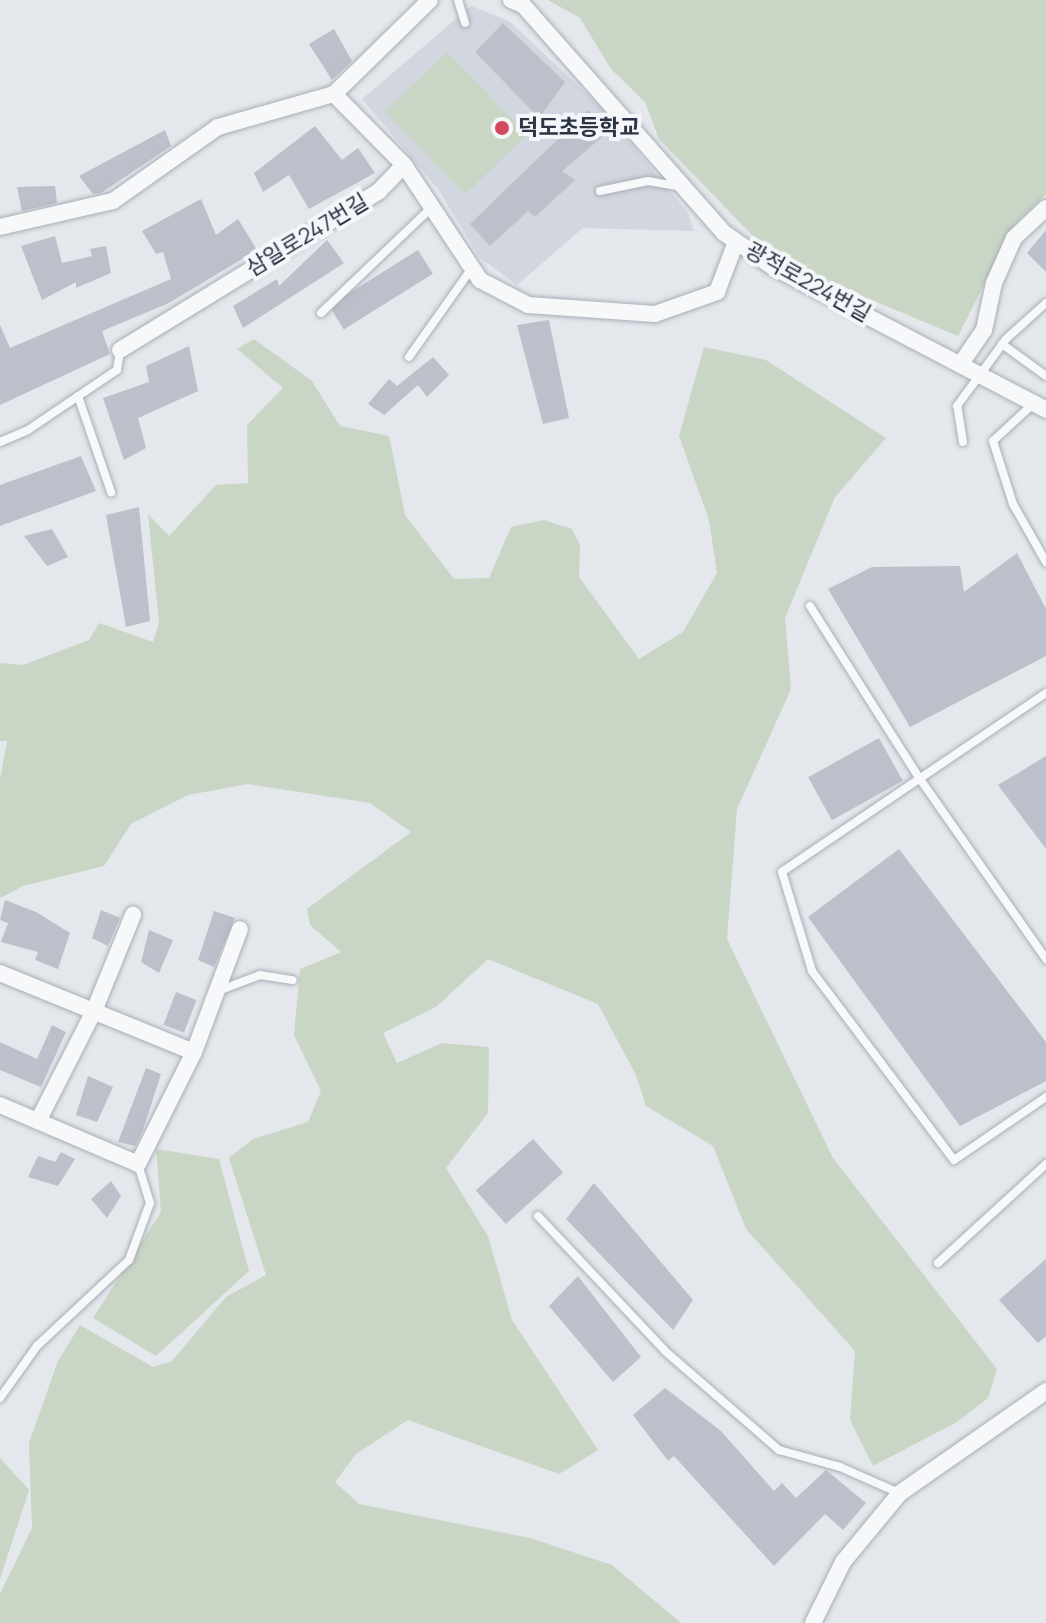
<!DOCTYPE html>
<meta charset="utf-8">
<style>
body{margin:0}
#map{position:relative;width:1046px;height:1623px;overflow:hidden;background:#e4e7ec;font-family:Manrope,"Noto Sans KR",sans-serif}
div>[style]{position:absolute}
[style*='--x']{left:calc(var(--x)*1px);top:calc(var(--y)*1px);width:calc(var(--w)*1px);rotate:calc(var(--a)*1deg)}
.built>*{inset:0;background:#d2d6de}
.green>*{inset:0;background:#c9d6c5;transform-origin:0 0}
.building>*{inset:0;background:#bbc0ca;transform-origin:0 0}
.roads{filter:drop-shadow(0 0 2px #a9aeb7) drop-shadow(0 0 2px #a9aeb7)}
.service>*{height:8px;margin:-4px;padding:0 4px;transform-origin:4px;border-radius:4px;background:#f7f8fa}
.minor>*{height:16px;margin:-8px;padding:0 8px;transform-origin:8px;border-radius:8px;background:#f7f8fa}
.dots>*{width:22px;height:22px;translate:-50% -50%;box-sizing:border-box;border:4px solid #f4f6f9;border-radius:50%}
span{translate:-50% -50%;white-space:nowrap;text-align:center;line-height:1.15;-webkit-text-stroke:8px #f4f6f9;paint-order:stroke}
.poi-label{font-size:22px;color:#2b3445;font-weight:700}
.left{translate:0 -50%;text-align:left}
.street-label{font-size:22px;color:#2b3445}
</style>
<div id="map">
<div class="built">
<i style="clip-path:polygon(471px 6px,509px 21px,601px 107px,688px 213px,694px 231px,583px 228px,517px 285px,480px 258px,438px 189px,362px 99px)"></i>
</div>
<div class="green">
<i style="clip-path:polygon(548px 0,1046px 0,1046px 194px,1015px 224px,958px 336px,776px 260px,659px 139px,645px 102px,611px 69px,580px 18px)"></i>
<i style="left:447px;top:52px;width:115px;height:86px;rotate:46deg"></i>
<i style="clip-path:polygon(254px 339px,312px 381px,340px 426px,389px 436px,405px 515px,454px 579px,489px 578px,511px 527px,544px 520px,572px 529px,580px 545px,579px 577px,639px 659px,683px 632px,717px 573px,709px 520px,679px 436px,704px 347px,766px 360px,886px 438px,835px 497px,785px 618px,791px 689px,737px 809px,727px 939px,833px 1158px,997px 1369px,988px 1398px,957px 1422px,873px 1466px,850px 1420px,855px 1351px,746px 1229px,713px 1146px,646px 1106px,636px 1075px,598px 1004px,488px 959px,436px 1007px,383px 1033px,397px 1063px,442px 1043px,489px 1047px,488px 1113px,446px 1168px,488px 1236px,512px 1320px,598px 1450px,559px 1474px,408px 1420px,356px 1454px,335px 1482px,359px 1504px,530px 1538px,612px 1565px,681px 1623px,0 1623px,0 1594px,32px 1528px,29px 1443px,58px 1361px,80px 1325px,153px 1367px,172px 1361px,226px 1297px,266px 1275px,229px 1158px,253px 1139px,308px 1122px,321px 1091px,294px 1035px,300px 969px,341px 952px,310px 925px,307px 909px,411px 832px,370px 803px,248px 784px,188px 795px,131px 824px,104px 866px,23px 886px,0 898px,0 780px,7px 741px,0 741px,0 663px,23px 665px,89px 640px,99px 623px,153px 642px,159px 623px,148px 514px,169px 536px,216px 485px,248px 483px,247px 425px,283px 388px,237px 349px)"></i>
<i style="clip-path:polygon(156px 1149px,219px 1159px,249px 1271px,156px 1356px,93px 1318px,161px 1212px)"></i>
<i style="clip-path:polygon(0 1458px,29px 1490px,0 1579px)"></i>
</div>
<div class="building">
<i style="clip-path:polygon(503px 23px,565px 82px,539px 118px,475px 52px)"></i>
<i style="clip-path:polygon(334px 29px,352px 61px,332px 80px,309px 44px)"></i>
<i style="clip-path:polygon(588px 110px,608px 132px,562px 171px,575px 180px,535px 217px,528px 211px,490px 246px,470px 224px)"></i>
<i style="clip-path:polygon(315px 126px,342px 160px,358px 148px,375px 173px,309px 209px,289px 175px,263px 192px,254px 173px)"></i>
<i style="clip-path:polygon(165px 130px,171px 146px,101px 193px,93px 194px,79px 176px)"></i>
<i style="clip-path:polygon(55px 186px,57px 203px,22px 211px,17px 187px)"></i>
<i style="clip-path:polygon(201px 199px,216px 235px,238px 219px,257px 250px,169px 303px,102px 331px,110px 354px,0 405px,0 325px,10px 348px,171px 279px,163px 252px,156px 254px,142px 231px)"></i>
<i style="clip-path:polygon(1046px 230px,1046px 272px,1027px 253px)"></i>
<i style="clip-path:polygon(55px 236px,62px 263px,92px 256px,90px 249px,106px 246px,111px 273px,76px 288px,76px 282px,42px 300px,21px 246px)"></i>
<i style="clip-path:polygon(327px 240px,344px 263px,243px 328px,233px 306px,277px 279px,279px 286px)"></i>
<i style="left:418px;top:250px;width:28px;height:105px;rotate:58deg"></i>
<i style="clip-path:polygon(549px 320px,569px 418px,543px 424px,517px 325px)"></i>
<i style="clip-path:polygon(189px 346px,198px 391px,138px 418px,146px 448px,124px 460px,103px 398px,149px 382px,146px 366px)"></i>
<i style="clip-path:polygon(433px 357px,449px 375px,427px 397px,418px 385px,384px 415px,368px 404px,389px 379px,397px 386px)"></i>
<i style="clip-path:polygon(81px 456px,96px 491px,0 526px,0 485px)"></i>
<i style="clip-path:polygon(139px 507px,150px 621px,126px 627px,106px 515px)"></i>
<i style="clip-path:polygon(52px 529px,68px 557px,47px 566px,24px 536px)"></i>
<i style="clip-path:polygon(1017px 553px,1046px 609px,1046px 656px,910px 727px,828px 589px,872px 567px,960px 566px,964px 592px)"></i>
<i style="left:879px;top:738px;width:49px;height:81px;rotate:61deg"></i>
<i style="clip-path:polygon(1046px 756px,1046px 849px,998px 785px)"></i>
<i style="clip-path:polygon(899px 849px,1046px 1042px,1046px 1081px,960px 1126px,808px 917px)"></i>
<i style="clip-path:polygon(5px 900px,36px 912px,70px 933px,58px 969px,35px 960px,38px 952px,1px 942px,8px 923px,0 920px)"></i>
<i style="clip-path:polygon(101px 910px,120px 918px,108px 946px,92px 938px)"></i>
<i style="clip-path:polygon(214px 911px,235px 918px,214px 967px,198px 960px)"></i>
<i style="clip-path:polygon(149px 930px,173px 940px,159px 973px,141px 962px)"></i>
<i style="left:176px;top:992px;width:22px;height:35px;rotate:21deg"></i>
<i style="clip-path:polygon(52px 1025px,66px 1032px,41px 1087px,0 1070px,0 1042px,37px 1059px)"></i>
<i style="clip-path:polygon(146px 1068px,161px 1074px,143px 1130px,135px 1146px,118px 1142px)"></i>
<i style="clip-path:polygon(88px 1076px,113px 1087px,97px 1122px,76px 1115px)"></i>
<i style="left:533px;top:1139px;width:45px;height:77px;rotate:48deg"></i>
<i style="clip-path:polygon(61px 1152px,75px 1159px,58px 1186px,28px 1177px,38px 1156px,55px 1162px)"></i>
<i style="clip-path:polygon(111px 1181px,121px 1196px,107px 1218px,91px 1199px)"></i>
<i style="clip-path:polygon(594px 1183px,693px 1300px,673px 1330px,566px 1219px)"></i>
<i style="clip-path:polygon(1046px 1259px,1046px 1336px,1038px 1343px,999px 1300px)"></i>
<i style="clip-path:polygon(578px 1276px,641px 1357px,613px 1382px,549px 1306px)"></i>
<i style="clip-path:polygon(665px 1388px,721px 1431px,774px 1491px,782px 1483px,796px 1498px,826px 1470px,866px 1503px,843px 1530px,825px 1514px,774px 1566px,674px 1456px,668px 1461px,633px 1415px)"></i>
</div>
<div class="roads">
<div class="service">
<i style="--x:458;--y:0;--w:24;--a:73"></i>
<i style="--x:600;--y:191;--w:49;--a:-11.8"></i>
<i style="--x:648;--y:181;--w:34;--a:10"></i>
<i style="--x:321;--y:313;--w:153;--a:-43.7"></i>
<i style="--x:1002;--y:344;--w:54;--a:36"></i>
<i style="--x:409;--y:357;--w:109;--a:-54.7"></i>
<i style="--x:78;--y:396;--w:102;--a:71"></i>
<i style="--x:1033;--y:404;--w:54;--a:137.2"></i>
<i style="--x:993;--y:441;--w:66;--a:72.4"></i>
<i style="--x:1013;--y:504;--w:67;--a:60.4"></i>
<i style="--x:0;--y:442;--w:30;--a:-23"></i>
<i style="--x:28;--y:430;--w:107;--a:-34"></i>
<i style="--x:117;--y:370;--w:20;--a:-81"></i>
<i style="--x:963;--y:442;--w:36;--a:-99"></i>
<i style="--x:957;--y:406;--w:83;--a:-53.8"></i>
<i style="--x:1006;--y:339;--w:54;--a:-42"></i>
<i style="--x:810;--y:606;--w:205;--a:57.6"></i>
<i style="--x:920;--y:779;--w:220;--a:55"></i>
<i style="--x:1046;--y:693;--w:319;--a:145.9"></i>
<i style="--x:782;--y:872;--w:103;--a:73.1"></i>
<i style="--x:812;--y:971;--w:236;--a:53.1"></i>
<i style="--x:954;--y:1160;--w:112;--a:-34.4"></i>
<i style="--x:218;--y:991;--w:45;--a:-20.9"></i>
<i style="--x:260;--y:975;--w:33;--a:9"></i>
<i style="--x:538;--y:1216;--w:185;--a:46.7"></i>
<i style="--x:665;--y:1351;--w:151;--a:41"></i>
<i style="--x:779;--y:1450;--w:63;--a:15.6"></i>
<i style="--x:840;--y:1467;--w:64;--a:23.8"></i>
<i style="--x:938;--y:1263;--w:147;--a:-42.5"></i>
<i style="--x:0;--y:1398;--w:64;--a:-54.6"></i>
<i style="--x:37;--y:1346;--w:126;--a:-43.1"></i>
<i style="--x:129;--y:1260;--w:61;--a:-69.8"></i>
<i style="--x:150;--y:1203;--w:41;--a:-107.1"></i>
</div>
<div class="minor">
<i style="--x:511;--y:0;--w:13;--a:23"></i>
<i style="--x:523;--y:5;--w:304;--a:48.6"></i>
<i style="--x:724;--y:233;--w:60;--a:34.8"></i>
<i style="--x:773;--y:267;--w:308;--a:27.6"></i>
<i style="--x:404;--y:165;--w:138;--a:56.5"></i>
<i style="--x:480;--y:280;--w:54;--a:27.5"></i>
<i style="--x:528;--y:305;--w:127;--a:4.1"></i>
<i style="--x:655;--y:314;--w:66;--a:-19.5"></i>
<i style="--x:717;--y:292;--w:53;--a:-69.2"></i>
<i style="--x:0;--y:227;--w:116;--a:-13"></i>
<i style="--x:113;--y:201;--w:128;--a:-35.2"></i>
<i style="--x:218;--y:127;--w:121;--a:-15.9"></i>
<i style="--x:334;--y:94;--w:134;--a:-44.4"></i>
<i style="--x:120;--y:350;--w:304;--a:-31.5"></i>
<i style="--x:379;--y:191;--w:36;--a:-46"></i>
<i style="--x:404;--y:165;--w:100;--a:-134.6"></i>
<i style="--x:960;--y:365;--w:42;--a:-55.6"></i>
<i style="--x:984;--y:330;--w:48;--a:-78"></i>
<i style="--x:994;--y:283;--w:49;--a:-66"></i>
<i style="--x:1014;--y:238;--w:44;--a:-43.2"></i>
<i style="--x:0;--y:973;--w:209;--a:22.2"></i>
<i style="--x:0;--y:1105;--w:150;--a:23.1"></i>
<i style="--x:138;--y:1164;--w:125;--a:-63.4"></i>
<i style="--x:194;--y:1052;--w:131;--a:-69.5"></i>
<i style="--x:38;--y:1121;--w:123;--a:-63"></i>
<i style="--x:94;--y:1011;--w:104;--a:-67.9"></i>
<i style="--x:813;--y:1623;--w:68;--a:-63.8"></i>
<i style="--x:843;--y:1562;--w:89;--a:-50.4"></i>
<i style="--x:900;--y:1493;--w:178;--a:-34.9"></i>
</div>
</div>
<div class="dots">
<i style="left:502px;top:128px;background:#d1495b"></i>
</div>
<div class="poi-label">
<span class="left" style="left:518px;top:128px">덕도초등학교</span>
</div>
<div class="street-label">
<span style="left:307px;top:235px;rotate:-31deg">삼일로247번길</span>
<span style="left:808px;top:282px;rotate:29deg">광적로224번길</span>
</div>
</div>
